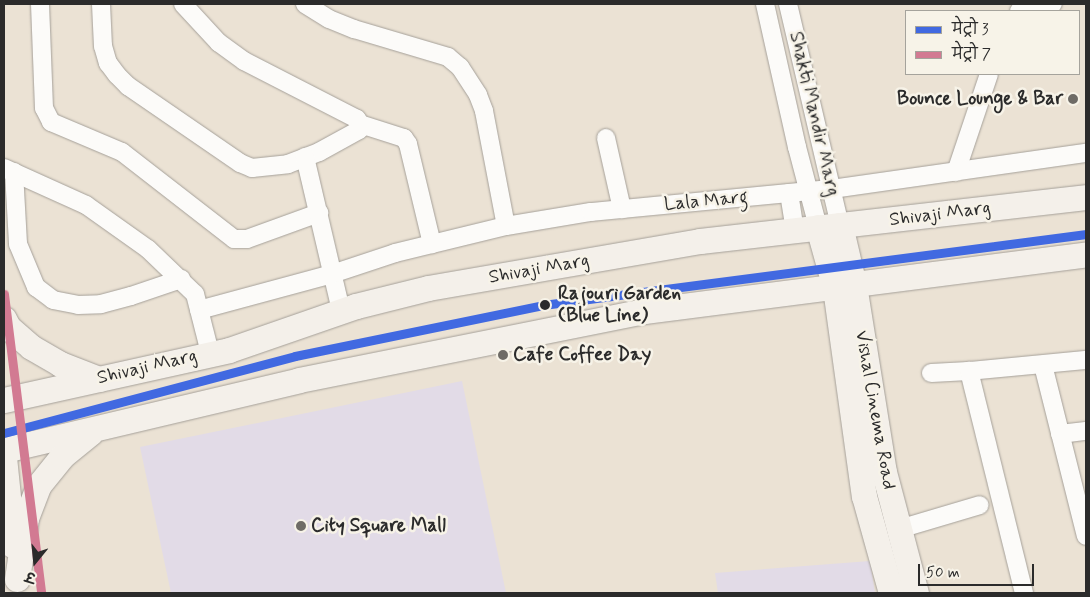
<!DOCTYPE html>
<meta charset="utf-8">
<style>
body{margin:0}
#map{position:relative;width:1090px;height:597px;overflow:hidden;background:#ebe2d4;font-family:Mynerve,"Playpen Sans Deva",sans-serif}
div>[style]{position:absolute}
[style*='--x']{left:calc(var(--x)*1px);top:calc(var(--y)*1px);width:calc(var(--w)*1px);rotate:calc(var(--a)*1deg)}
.built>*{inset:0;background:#e2dbe7}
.roads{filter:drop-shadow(0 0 1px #a5a099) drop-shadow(0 0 1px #a5a099)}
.street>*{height:18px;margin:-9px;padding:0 9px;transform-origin:9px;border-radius:9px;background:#fcfbf9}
.secondary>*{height:25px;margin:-12.5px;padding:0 12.5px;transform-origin:12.5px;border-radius:12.5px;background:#f4f0ea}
.metro-1>*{height:9px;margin:-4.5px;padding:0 4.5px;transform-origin:4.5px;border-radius:4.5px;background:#4169e1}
.metro-2>*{height:9px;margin:-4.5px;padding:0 4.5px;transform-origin:4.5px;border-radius:4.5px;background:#d27a92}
.dots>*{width:14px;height:14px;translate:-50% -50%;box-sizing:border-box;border:2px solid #f7f3e8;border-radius:50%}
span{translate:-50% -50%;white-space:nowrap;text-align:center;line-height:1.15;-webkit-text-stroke:5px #f7f3e8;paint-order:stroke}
.poi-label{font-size:19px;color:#2b2b2b;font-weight:700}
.right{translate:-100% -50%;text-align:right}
.left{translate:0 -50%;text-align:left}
.street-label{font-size:19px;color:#2b2b2b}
.stop-label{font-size:19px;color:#2b2b2b;font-weight:700}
.frame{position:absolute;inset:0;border:5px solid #2b2b2b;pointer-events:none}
.legend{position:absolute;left:905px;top:10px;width:175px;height:65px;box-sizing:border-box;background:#f7f3e8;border:1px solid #a5a39c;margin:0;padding:6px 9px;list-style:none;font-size:15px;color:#2b2b2b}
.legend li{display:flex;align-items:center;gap:10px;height:25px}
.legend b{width:25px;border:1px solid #a5a39c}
.north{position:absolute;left:10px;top:537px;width:50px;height:50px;-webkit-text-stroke:4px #f7f3e8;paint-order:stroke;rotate:197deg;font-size:14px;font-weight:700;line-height:20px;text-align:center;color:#2b2b2b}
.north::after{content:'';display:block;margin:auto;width:18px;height:22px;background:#2b2b2b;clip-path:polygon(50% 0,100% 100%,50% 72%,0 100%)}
.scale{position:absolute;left:918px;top:564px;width:116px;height:22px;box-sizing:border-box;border:2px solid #2b2b2b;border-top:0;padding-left:6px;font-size:15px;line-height:18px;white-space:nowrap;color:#2b2b2b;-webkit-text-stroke:4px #f7f3e8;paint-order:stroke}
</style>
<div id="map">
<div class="built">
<i style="clip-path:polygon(462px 381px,506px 593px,171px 593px,140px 447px)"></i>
<i style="clip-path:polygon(870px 561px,875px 593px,718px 593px,715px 573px)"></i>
</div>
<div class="roads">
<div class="street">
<i style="--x:40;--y:4;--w:104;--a:87.8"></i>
<i style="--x:44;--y:108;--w:16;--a:63"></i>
<i style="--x:51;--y:122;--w:77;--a:22.9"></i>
<i style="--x:122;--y:152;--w:142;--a:37.8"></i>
<i style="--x:234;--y:239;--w:13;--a:0"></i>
<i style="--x:247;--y:239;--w:77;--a:-19.9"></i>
<i style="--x:101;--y:4;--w:42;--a:87.3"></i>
<i style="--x:103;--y:46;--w:18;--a:74"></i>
<i style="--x:108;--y:63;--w:15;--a:53"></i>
<i style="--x:117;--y:75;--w:16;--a:45"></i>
<i style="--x:128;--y:86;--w:136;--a:34.5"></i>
<i style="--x:240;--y:163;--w:13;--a:23"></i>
<i style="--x:252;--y:168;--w:36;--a:-6"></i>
<i style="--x:288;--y:164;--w:33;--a:-21"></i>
<i style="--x:319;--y:152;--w:46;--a:-28.8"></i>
<i style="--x:359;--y:130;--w:6;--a:-81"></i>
<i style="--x:360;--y:124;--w:6;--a:-121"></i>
<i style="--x:357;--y:119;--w:127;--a:-152.8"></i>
<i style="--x:244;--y:61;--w:31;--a:-144"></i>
<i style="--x:219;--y:43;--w:53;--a:-132.7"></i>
<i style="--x:305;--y:4;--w:28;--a:32"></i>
<i style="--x:329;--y:19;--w:27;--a:22"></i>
<i style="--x:354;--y:29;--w:98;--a:16.6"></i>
<i style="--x:448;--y:57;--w:16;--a:40"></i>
<i style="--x:460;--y:67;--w:33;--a:57"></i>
<i style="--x:478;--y:95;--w:17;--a:69"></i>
<i style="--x:484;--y:111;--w:117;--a:79.2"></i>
<i style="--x:765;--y:4;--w:147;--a:77.4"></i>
<i style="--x:797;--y:147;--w:83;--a:75.3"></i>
<i style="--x:788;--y:4;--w:227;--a:76.8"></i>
<i style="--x:1019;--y:11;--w:9;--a:-27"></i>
<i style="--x:1027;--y:7;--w:26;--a:-7"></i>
<i style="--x:360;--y:124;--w:46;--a:17.7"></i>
<i style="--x:404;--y:138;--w:7;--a:56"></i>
<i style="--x:408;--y:144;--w:103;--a:76.5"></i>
<i style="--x:606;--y:138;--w:73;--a:77.3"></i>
<i style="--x:305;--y:157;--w:158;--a:76.8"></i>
<i style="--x:4;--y:168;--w:90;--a:24.3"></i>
<i style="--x:86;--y:205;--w:76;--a:35.4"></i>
<i style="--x:148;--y:249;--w:65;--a:43.8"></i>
<i style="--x:195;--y:294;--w:61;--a:75.7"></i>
<i style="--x:14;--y:172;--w:72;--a:86.8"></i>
<i style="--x:18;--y:244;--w:47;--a:67.3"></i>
<i style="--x:36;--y:287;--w:21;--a:37"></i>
<i style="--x:53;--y:300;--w:25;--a:11"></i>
<i style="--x:78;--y:305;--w:23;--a:-2"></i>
<i style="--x:101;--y:304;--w:31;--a:-15"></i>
<i style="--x:131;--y:296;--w:53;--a:-18.8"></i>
<i style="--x:956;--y:172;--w:103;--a:-71.4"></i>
<i style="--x:789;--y:193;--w:37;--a:81"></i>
<i style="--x:199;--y:310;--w:138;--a:-15.1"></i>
<i style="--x:332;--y:274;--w:66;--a:-18.4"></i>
<i style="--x:395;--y:253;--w:114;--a:-13.7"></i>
<i style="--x:506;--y:226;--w:86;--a:-9.4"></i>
<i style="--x:591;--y:212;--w:242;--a:-5.5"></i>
<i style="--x:832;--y:189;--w:257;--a:-8.1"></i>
<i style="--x:1043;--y:365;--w:176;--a:75.9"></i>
<i style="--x:931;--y:373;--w:38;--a:-3"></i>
<i style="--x:1060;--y:434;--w:26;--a:-7"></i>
<i style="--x:899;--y:529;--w:84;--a:-16.5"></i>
<i style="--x:1024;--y:593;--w:229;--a:-103.9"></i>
<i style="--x:969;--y:371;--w:118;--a:-5.4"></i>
</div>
<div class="secondary">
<i style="--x:840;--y:225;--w:62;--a:76.9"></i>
<i style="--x:854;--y:285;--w:189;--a:80.9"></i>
<i style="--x:884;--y:472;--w:125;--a:75.2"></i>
<i style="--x:818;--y:227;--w:63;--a:74.4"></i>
<i style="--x:835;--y:288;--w:210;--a:82.1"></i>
<i style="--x:864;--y:496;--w:101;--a:74.4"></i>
<i style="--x:4;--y:319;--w:9;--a:63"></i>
<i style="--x:8;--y:327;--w:30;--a:41"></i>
<i style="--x:31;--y:347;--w:34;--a:30"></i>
<i style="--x:60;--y:364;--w:42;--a:21"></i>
<i style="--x:4;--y:400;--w:230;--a:-12.5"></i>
<i style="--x:229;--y:350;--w:134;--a:-19.1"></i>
<i style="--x:356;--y:306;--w:74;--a:-14"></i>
<i style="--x:428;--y:288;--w:276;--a:-9.8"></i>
<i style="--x:700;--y:241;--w:388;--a:-6.5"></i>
<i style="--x:4;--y:450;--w:303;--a:-13.3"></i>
<i style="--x:299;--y:380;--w:352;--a:-11.3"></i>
<i style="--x:644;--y:311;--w:446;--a:-7.3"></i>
<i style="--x:4;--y:457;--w:89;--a:84.2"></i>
<i style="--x:17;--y:579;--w:62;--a:-81.6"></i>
<i style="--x:26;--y:518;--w:34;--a:-69"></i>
<i style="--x:38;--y:486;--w:38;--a:-51"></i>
<i style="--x:62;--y:456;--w:36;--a:-39"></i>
</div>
</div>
<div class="metro-1">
<i style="--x:4;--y:433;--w:301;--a:-14.8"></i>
<i style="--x:295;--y:356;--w:253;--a:-11.6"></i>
<i style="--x:543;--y:305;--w:548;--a:-7.45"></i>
</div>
<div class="metro-2">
<i style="--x:4;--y:294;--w:301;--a:82.9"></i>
</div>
<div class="dots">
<i style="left:1073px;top:99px;background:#6e6b66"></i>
<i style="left:545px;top:305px;background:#2b2b2b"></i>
<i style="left:503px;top:355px;background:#6e6b66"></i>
<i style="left:301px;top:526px;background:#6e6b66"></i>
</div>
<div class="poi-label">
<span class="right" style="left:1063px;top:99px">Bounce Lounge &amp; Bar</span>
<span class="left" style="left:513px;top:355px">Cafe Coffee Day</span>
<span class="left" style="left:311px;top:526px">City Square Mall</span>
</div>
<div class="street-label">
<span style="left:814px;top:114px;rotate:77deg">Shakti Mandir Marg</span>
<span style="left:706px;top:201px;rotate:-5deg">Lala Marg</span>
<span style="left:940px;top:214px;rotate:-7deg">Shivaji Marg</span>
<span style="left:539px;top:269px;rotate:-10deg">Shivaji Marg</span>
<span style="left:147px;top:367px;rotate:-13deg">Shivaji Marg</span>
<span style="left:875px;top:410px;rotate:80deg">Vishal Cinema Road</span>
</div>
<div class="stop-label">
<span class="left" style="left:558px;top:305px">Rajouri Garden<br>(Blue Line)</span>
</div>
<div class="frame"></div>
<ul class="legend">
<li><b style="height:6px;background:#4169e1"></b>मेट्रो 3</li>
<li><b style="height:6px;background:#d27a92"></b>मेट्रो 7</li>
</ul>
<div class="north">उ</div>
<div class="scale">50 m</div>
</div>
